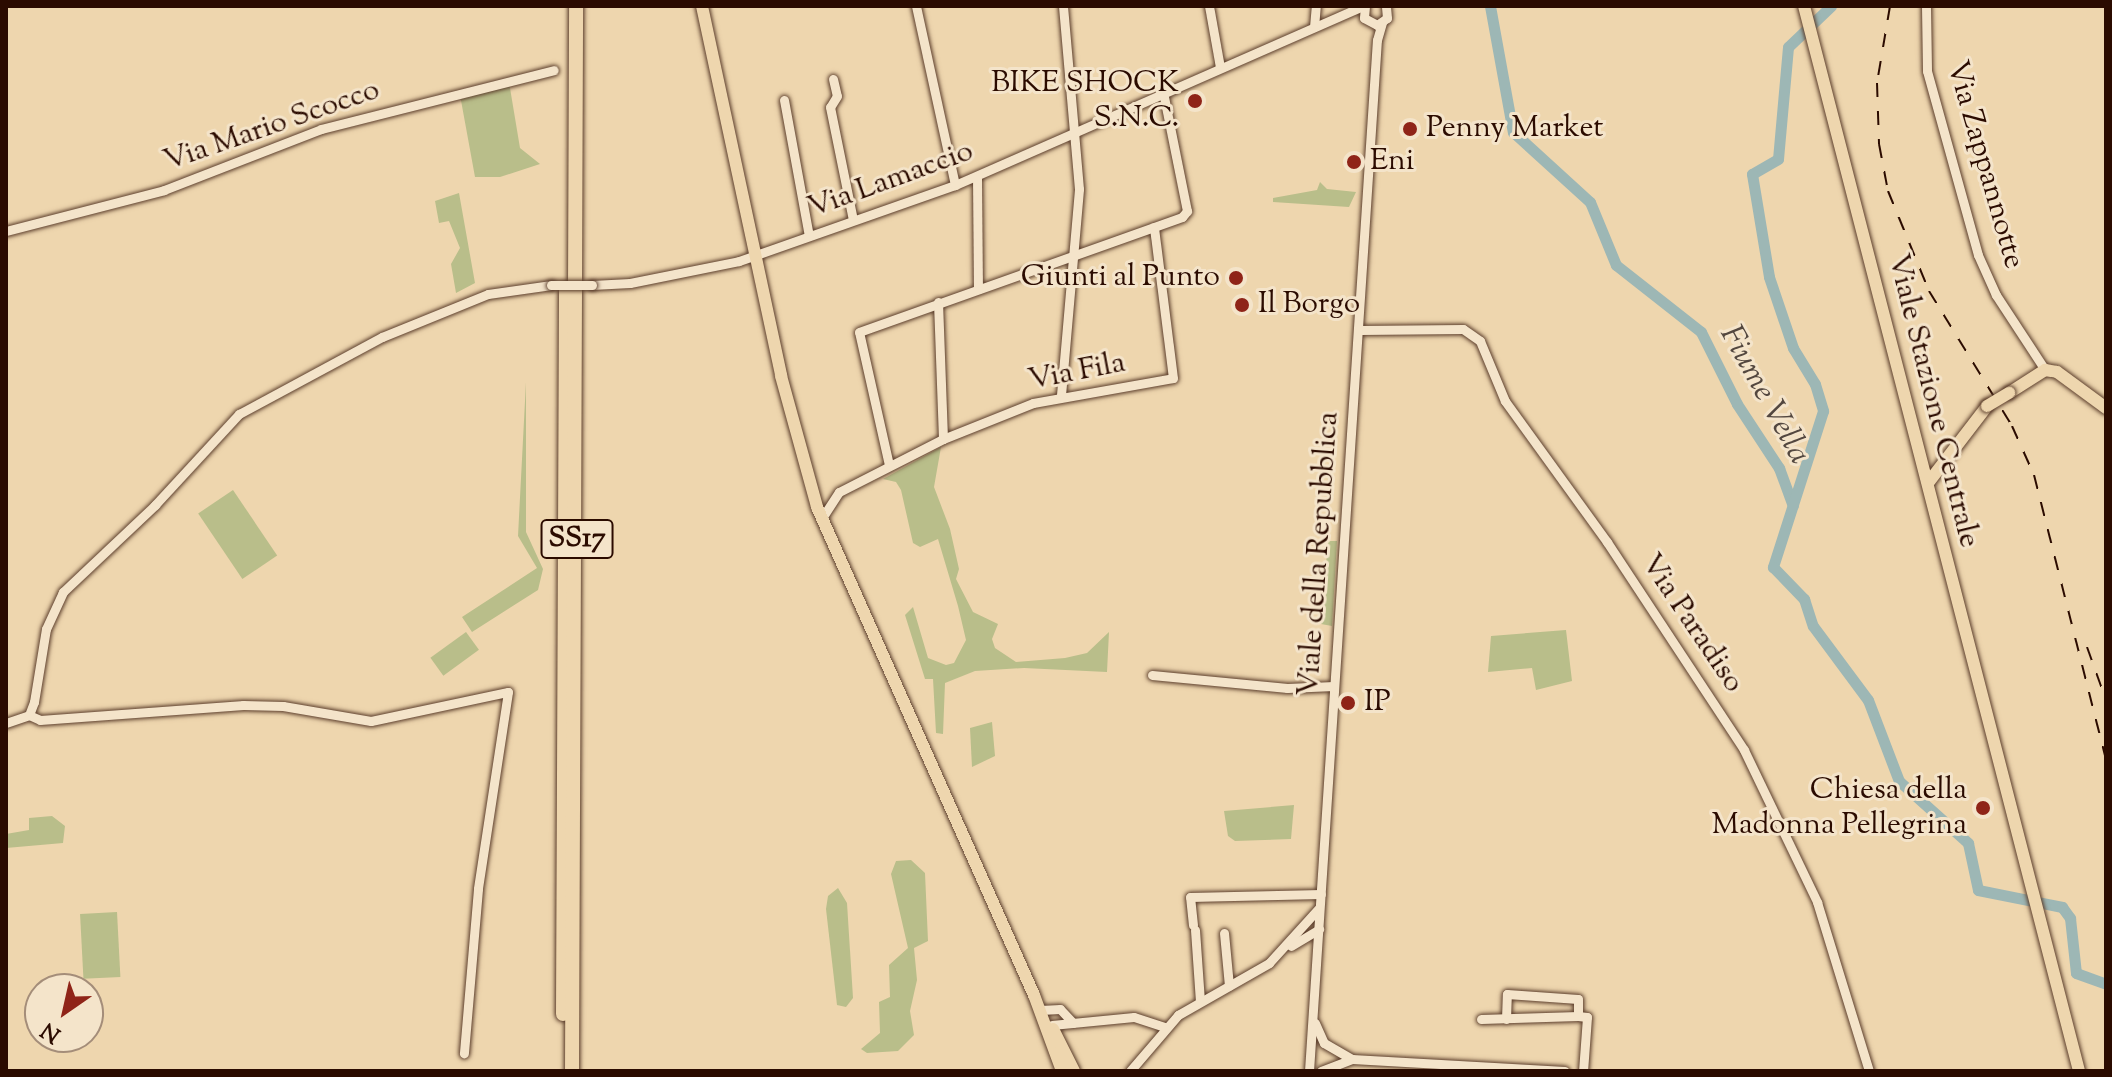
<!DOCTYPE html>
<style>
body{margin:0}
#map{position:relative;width:2112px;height:1077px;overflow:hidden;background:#eed6ae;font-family:"Sorts Mill Goudy",serif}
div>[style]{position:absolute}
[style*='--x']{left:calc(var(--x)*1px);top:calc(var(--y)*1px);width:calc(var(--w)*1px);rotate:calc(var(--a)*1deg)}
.green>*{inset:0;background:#b9be8a;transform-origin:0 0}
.river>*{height:11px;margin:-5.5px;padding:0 5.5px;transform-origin:5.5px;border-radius:5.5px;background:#9db7b5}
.roads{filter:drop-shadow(0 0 2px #5c3e2c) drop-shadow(0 0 2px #5c3e2c)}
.minor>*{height:9px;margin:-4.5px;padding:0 4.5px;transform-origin:4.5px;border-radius:4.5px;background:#f4e4ca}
.major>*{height:12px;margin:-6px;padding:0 6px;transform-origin:6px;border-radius:6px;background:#eed6ae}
.highway>*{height:14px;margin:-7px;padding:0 7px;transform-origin:7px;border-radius:7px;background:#eed6ae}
.rail>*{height:2px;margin-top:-1px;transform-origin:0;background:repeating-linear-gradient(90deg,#2b0b00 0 14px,transparent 0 28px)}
.bridges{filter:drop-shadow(0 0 2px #5c3e2c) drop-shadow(0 0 2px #5c3e2c)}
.minor-bridge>*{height:9px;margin:-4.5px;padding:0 4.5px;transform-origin:4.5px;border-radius:4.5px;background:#f4e4ca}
.major-bridge>*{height:12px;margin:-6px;padding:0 6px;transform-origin:6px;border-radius:6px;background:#eed6ae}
.dots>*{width:22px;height:22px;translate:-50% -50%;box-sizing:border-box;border:4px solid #f4e4ca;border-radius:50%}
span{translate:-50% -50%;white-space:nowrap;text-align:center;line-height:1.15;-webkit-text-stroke:6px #f4e4ca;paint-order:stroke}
.shield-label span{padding:2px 6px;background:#f4e4ca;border:2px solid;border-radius:6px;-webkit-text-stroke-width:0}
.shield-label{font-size:28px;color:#2b0b00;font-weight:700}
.poi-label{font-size:30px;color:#2b0b00}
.right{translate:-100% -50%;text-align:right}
.left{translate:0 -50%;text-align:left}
.street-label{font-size:30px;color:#2b0b00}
.water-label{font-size:32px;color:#53473f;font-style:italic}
.frame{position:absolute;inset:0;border:8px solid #2b0b00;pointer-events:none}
.north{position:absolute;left:24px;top:973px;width:80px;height:80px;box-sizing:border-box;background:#f4e4ca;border:2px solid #a48d79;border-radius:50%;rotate:214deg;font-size:22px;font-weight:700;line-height:32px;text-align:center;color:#2b0b00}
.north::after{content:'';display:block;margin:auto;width:28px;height:36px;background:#8f2418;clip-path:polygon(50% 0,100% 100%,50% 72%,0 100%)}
</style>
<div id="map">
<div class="green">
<i style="clip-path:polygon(509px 82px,520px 148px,540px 164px,500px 177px,475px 177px,460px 95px)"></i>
<i style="clip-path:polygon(1320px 182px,1327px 189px,1356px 192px,1349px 207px,1273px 202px,1273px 198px,1317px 190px)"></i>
<i style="clip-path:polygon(459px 193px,475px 283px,456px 293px,451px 264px,460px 248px,449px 221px,439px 223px,435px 201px)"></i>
<i style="clip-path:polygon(526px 382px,526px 532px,543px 569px,538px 590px,472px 632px,462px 617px,537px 568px,518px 536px)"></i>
<i style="clip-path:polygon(941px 447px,934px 487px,950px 529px,959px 569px,956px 579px,973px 612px,998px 624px,992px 639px,995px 648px,1016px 662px,1065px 658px,1087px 653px,1109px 632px,1107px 672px,1024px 668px,975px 671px,945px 683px,943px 734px,936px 733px,933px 679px,925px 679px,905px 615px,913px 607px,928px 658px,946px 665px,954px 663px,966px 640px,958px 606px,938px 539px,920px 547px,913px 543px,901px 490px,896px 482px,883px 479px)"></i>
<i style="left:233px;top:490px;width:79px;height:42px;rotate:56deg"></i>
<i style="clip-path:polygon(1328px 541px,1337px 541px,1332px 626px,1321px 624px)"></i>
<i style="clip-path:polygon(1566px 630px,1572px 681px,1536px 690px,1532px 668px,1488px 672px,1491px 636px)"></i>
<i style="left:466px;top:632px;width:22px;height:44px;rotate:54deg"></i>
<i style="clip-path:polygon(992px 722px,995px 756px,972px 767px,970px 728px)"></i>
<i style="clip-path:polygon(1294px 805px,1291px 839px,1235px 841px,1228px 836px,1224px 811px)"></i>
<i style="clip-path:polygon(52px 816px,65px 826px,63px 843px,6px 848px,6px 834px,29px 830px,29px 818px)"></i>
<i style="clip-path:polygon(911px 860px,925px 873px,928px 941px,914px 948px,917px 980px,910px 1011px,914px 1035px,898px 1051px,867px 1053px,861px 1049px,880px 1033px,879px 1002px,890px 997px,889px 965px,908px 948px,891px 874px,896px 861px)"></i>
<i style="clip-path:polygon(838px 888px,847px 903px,853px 998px,846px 1007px,837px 1005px,826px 909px,828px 896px)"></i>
<i style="left:117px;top:912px;width:65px;height:37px;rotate:87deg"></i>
</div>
<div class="river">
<i style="--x:1490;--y:6;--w:128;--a:79.7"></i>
<i style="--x:1513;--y:132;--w:104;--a:42.3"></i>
<i style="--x:1590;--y:202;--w:68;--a:67.6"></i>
<i style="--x:1616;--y:265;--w:108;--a:38.2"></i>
<i style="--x:1701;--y:332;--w:80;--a:63.4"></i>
<i style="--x:1737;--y:404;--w:77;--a:56.7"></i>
<i style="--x:1779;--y:468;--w:40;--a:69.8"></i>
<i style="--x:1831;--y:6;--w:59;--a:136.4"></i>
<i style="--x:1788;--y:47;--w:112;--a:95.1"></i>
<i style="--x:1778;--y:159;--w:30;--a:150"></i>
<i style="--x:1752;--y:174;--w:104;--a:80.6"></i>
<i style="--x:1769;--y:277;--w:75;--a:71.3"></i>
<i style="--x:1793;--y:348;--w:42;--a:58.6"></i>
<i style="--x:1815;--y:384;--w:28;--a:73"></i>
<i style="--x:1823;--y:411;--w:164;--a:107.8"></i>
<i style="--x:1773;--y:567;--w:45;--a:45.9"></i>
<i style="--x:1804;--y:599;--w:28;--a:72"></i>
<i style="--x:1813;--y:626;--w:92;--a:53.4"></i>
<i style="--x:1868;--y:700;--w:87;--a:69.1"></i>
<i style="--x:1899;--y:781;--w:93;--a:41.9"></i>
<i style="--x:1968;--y:843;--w:48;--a:78"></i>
<i style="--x:1978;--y:890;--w:86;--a:11.4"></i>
<i style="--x:2062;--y:907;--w:14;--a:54"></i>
<i style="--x:2070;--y:918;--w:55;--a:83.8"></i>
<i style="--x:2076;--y:973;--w:32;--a:20"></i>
</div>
<div class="roads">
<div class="minor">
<i style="--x:916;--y:6;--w:183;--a:77.7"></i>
<i style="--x:1209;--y:6;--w:62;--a:79.8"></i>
<i style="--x:1365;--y:6;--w:12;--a:95"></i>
<i style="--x:1364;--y:18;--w:15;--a:28"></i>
<i style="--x:1377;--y:25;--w:12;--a:-35"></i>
<i style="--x:1387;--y:18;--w:12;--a:-95"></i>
<i style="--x:1926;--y:6;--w:65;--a:89.1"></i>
<i style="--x:1927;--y:71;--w:191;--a:74.5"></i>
<i style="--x:1978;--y:255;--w:44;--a:65.8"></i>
<i style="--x:1996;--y:295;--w:90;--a:56.8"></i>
<i style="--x:1314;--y:27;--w:21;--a:-85"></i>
<i style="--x:833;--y:79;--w:17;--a:77"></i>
<i style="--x:837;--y:96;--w:13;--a:122"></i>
<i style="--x:830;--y:107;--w:115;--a:78.5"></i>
<i style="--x:784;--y:100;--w:138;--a:79.6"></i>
<i style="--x:977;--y:177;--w:112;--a:89.5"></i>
<i style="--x:6;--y:231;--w:163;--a:-14.5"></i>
<i style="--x:164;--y:190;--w:168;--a:-21.2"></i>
<i style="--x:321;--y:129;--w:240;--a:-14.2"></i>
<i style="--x:592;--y:285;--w:38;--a:-3"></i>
<i style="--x:630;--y:283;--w:111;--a:-11.4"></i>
<i style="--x:739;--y:261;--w:229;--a:-19.4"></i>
<i style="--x:955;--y:185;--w:445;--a:-23.7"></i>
<i style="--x:938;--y:302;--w:137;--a:87.9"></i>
<i style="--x:1360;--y:330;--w:103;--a:-0.6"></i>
<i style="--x:1463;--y:329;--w:21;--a:35"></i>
<i style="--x:1480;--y:341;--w:65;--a:67.4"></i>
<i style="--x:1505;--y:401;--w:174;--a:54.1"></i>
<i style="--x:1607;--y:542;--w:249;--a:56.6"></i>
<i style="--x:1744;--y:750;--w:169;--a:64.3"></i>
<i style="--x:1817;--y:902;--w:177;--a:72.9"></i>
<i style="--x:1061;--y:395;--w:207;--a:-85"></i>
<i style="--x:1079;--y:189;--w:184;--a:-95"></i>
<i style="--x:889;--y:465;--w:136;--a:-102.7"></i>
<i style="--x:859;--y:332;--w:343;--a:-19.6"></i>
<i style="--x:1182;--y:217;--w:8;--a:-50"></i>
<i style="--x:1187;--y:211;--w:121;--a:-101.4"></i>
<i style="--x:822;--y:518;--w:31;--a:-57"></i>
<i style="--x:839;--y:492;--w:117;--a:-27"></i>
<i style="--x:943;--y:439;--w:97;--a:-21.8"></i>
<i style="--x:1033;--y:403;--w:142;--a:-10.1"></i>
<i style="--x:1173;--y:378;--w:152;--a:-97.2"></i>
<i style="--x:1152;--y:675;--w:136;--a:5.5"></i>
<i style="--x:1287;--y:688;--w:47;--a:-2.4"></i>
<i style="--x:29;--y:715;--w:12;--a:24"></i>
<i style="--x:40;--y:720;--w:204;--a:-4.2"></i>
<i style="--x:243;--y:705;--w:40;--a:1.4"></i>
<i style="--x:283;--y:706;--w:89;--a:9.7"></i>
<i style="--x:371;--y:721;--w:140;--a:-12"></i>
<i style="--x:508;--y:692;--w:199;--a:98.7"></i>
<i style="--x:478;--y:889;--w:165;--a:94.9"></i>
<i style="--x:6;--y:723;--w:24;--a:-19"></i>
<i style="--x:29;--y:715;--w:14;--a:-69"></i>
<i style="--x:34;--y:702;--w:74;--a:-80.7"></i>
<i style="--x:46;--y:629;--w:41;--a:-65.3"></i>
<i style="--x:63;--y:592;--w:127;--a:-43.4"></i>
<i style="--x:155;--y:505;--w:124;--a:-47.3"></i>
<i style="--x:239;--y:414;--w:162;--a:-28.3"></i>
<i style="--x:382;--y:337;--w:114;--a:-22.1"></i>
<i style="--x:488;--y:294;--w:64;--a:-8.1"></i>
<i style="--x:1193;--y:925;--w:28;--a:-96"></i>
<i style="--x:1190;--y:897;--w:131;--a:-1.3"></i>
<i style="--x:1195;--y:930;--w:71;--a:86"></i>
<i style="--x:1224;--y:933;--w:53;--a:84.6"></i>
<i style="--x:1291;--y:946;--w:33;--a:-31"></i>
<i style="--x:1040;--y:1010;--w:20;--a:-3"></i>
<i style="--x:1060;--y:1009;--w:19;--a:47"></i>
<i style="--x:1481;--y:1019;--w:97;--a:-1.8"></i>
<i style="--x:1506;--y:1019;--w:25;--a:-88"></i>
<i style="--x:1507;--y:994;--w:71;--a:4"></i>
<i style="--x:1578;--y:999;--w:17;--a:90"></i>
<i style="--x:1578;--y:1016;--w:9;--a:6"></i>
<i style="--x:1587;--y:1017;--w:54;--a:94.2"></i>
<i style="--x:1315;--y:1023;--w:22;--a:66"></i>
<i style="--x:1324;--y:1043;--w:32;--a:30"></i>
<i style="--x:1352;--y:1059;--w:213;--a:3.2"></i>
<i style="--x:1052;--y:1025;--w:82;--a:-5.6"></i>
<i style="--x:1134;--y:1017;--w:33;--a:18"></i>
<i style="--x:1130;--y:1071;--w:74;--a:-49.4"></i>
<i style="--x:1178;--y:1015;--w:105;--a:-29.7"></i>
<i style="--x:1269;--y:963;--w:73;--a:-47.8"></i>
<i style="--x:1309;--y:1071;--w:1033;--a:-86.23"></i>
<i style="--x:1377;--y:40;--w:18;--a:-74"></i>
<i style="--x:1321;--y:1071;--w:33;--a:-21"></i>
</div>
<div class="major">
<i style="--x:702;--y:6;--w:378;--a:77.9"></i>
<i style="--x:781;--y:376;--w:136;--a:74.6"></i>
<i style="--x:817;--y:507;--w:534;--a:66.03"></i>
<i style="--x:1034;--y:995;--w:81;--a:69.8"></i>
<i style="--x:1804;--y:6;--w:1100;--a:75.52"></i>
<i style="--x:2009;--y:393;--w:43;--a:-32.6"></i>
<i style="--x:2045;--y:370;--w:12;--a:9"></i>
<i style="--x:2057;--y:372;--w:61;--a:36.3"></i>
<i style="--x:1928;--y:483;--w:97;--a:-52.5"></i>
<i style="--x:1053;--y:1029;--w:47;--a:63.4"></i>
</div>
<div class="highway">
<i style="--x:563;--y:1014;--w:724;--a:-89.76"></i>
<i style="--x:572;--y:1071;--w:1065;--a:-89.78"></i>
</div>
</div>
<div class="rail">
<i style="--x:1890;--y:6;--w:78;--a:99.6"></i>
<i style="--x:1877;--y:83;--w:61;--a:88.1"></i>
<i style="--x:1879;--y:144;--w:48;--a:79.2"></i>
<i style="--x:1888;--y:191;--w:108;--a:67.7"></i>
<i style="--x:1929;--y:291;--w:158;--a:58.4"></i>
<i style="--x:2012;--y:426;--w:54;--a:65.8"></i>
<i style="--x:2034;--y:475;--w:294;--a:75.8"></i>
<i style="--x:2087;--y:647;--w:56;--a:70.3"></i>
</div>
<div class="bridges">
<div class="minor-bridge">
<i style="--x:551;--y:285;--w:41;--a:0"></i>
</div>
<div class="major-bridge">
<i style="--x:1987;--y:406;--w:26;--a:-31"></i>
</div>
</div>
<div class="dots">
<i style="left:1195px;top:101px;background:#8f2418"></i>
<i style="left:1410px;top:129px;background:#8f2418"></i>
<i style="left:1354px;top:162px;background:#8f2418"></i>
<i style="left:1236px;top:278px;background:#8f2418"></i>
<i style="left:1242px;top:305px;background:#8f2418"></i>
<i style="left:1348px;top:703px;background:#8f2418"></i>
<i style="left:1983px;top:808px;background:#8f2418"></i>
</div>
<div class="shield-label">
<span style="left:577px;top:539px">SS17</span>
</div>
<div class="poi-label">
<span class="right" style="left:1179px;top:101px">BIKE SHOCK<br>S.N.C.</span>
<span class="left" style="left:1426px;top:129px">Penny Market</span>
<span class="left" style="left:1370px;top:162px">Eni</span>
<span class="right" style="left:1220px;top:278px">Giunti al Punto</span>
<span class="left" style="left:1258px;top:305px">Il Borgo</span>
<span class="left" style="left:1364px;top:703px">IP</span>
<span class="right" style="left:1967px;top:808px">Chiesa della<br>Madonna Pellegrina</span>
</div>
<div class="street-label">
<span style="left:272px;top:127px;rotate:-19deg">Via Mario Scocco</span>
<span style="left:1984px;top:165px;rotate:74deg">Via Zappannotte</span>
<span style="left:891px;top:181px;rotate:-20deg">Via Lamaccio</span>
<span style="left:1077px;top:373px;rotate:-11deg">Via Fila</span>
<span style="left:1932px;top:401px;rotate:76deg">Viale Stazione Centrale</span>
<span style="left:1320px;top:554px;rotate:-86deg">Viale della Repubblica</span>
<span style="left:1691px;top:624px;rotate:56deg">Via Paradiso</span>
</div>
<div class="water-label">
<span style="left:1764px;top:395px;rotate:61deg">Fiume Vella</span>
</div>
<div class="frame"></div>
<div class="north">N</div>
</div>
